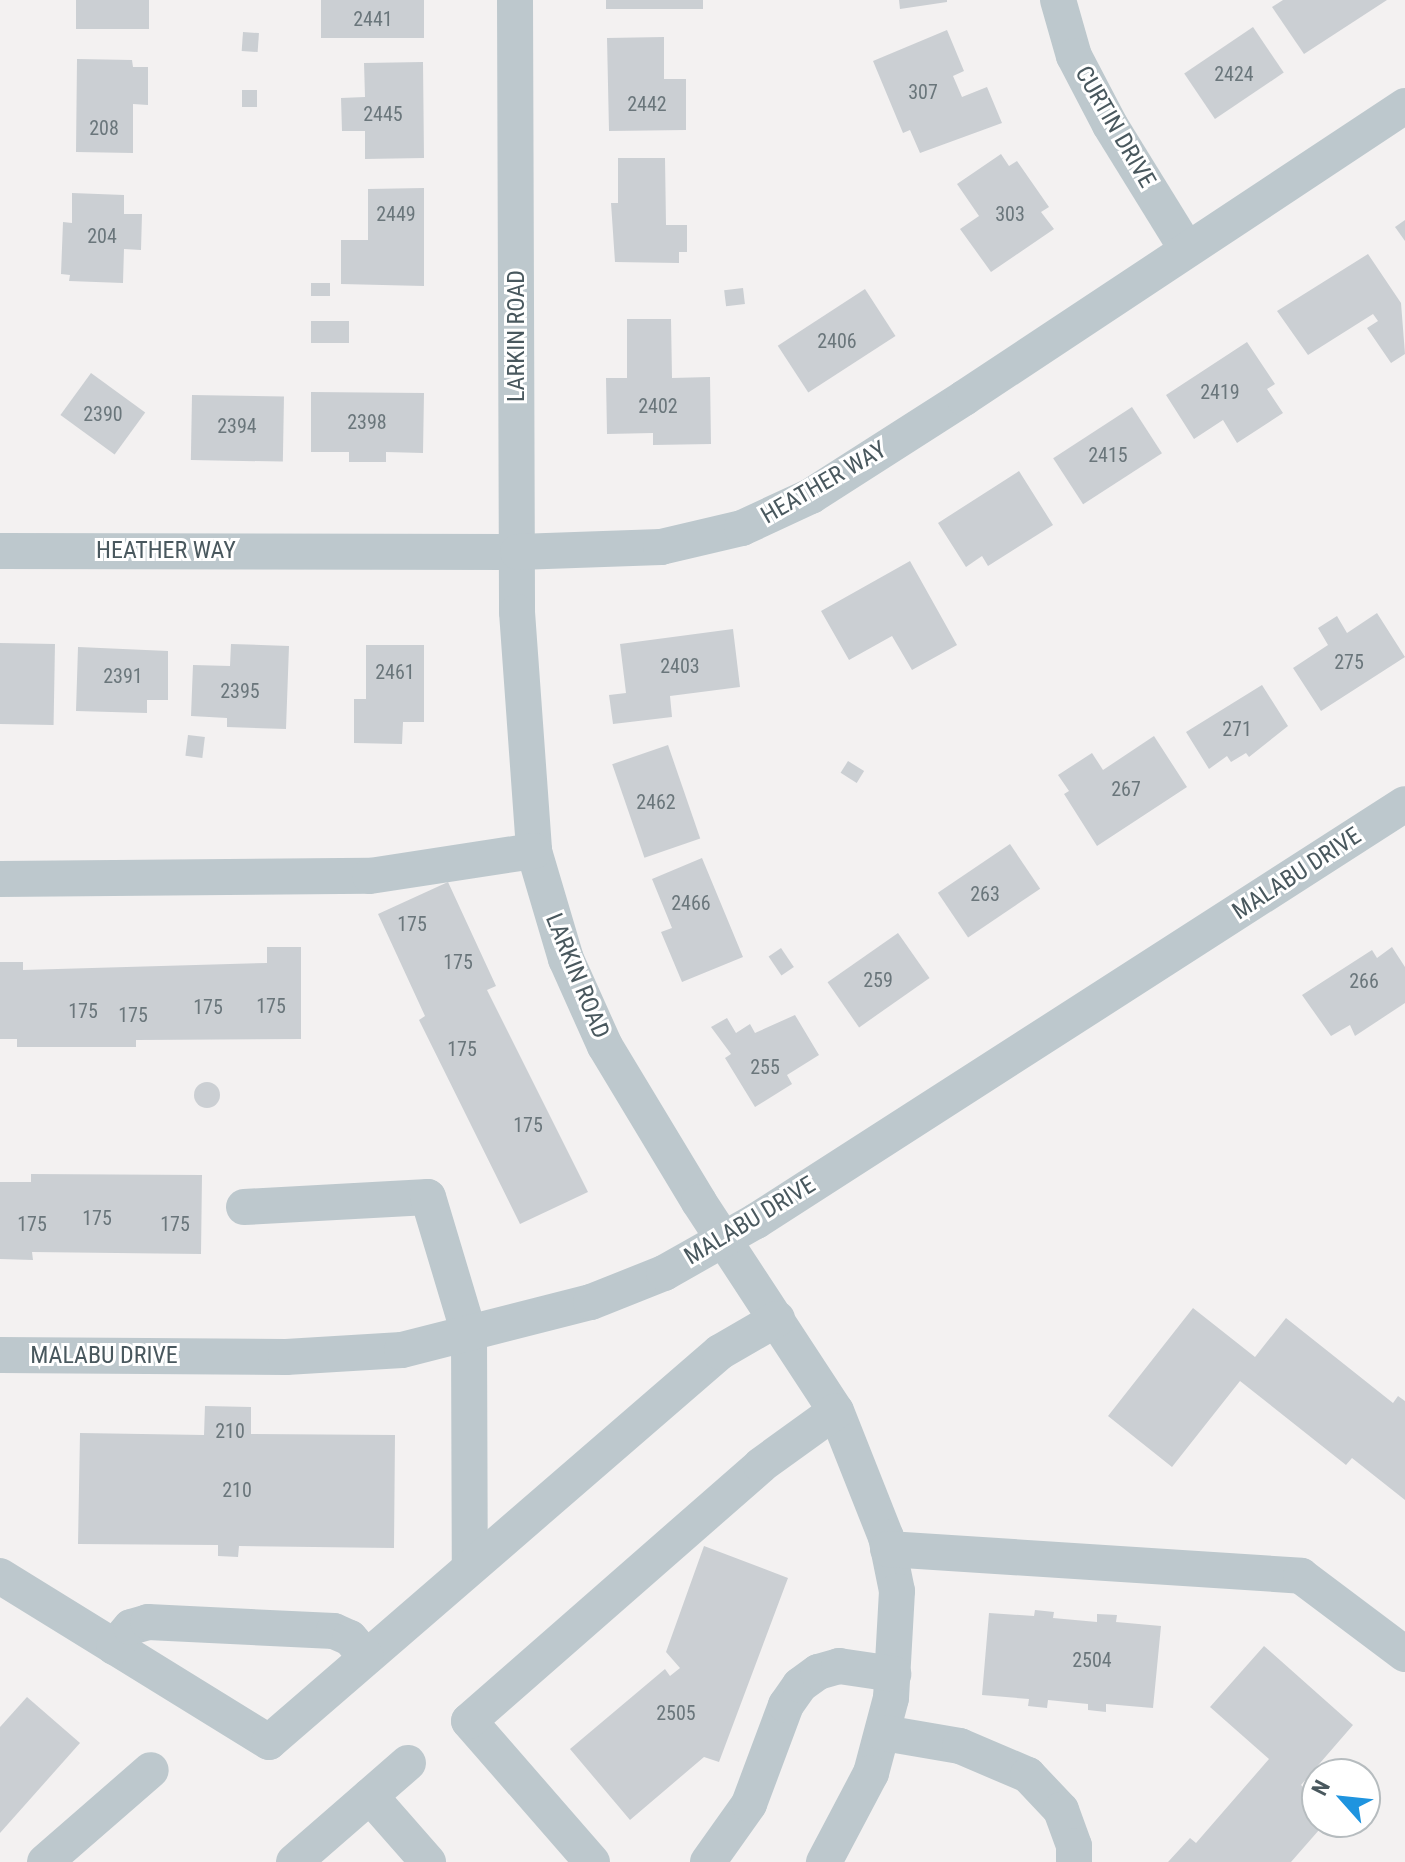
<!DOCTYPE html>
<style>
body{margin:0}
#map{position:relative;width:1405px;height:1862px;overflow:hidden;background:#f3f1f1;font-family:"Roboto Condensed",sans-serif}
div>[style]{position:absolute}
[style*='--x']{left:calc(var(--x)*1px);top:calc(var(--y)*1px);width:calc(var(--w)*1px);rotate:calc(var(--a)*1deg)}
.building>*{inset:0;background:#cbcfd3;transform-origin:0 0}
.round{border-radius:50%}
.minor>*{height:36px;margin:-18px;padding:0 18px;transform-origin:18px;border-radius:18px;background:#bdc8cd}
span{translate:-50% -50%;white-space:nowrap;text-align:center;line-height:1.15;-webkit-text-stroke:6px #fff;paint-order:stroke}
.number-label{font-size:20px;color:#6a767b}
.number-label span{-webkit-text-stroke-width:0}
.street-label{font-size:24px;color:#49585e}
.north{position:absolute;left:1301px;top:1758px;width:80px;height:80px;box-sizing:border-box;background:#fff;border:2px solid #b6bcbf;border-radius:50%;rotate:297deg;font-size:22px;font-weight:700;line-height:32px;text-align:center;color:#49585e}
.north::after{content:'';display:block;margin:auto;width:28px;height:36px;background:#1f94df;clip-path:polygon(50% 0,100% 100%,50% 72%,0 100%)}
</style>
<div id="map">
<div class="building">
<i style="left:76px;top:0;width:73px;height:29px"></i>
<i style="left:321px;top:0;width:103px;height:38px"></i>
<i style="left:606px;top:0;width:97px;height:9px"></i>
<i style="clip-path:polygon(899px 0,947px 0,947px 2px,900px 9px)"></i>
<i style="clip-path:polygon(1283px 0,1387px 0,1304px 54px,1272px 7px)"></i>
<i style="left:1253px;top:27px;width:55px;height:83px;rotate:56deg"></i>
<i style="clip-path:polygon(947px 30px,964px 71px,953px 76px,962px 97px,987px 87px,1002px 123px,920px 153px,910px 130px,903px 133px,873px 61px)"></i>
<i style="left:243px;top:32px;width:16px;height:19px;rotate:4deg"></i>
<i style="clip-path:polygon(664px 37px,664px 79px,686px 79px,686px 130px,609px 131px,607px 38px)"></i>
<i style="clip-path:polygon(77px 59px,132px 60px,133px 67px,148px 67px,148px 105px,133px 104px,133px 153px,76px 152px)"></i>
<i style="clip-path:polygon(423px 62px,424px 158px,365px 159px,365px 131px,342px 131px,341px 98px,365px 97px,364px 63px)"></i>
<i style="left:257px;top:90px;width:17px;height:15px;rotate:90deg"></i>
<i style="clip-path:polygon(1001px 154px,1009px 166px,1017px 161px,1049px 207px,1041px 212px,1054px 229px,991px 272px,960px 229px,979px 216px,957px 184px)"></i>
<i style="clip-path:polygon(618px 158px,665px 158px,666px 225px,687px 225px,687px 252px,679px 252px,679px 263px,615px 262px,611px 203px,618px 203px)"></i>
<i style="clip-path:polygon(424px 188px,424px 286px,341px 284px,341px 240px,368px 240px,368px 189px)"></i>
<i style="clip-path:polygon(72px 193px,124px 195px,124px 214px,142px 214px,141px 250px,124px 249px,123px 283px,69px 281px,70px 275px,61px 274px,63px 222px,72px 223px)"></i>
<i style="clip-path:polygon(1405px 220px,1405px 241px,1395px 227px)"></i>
<i style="clip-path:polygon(1368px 254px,1401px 303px,1405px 354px,1391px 363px,1367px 328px,1378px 321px,1373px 314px,1308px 355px,1277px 311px)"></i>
<i style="left:330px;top:283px;width:13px;height:19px;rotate:90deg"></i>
<i style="left:743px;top:288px;width:16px;height:19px;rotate:83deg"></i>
<i style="left:865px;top:289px;width:56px;height:104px;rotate:57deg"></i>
<i style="clip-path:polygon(627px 319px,671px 319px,672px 378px,710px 377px,711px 444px,653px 445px,653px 433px,607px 434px,606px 378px,627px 378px)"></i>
<i style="left:311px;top:321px;width:38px;height:22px"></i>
<i style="clip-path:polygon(1247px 342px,1275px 384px,1267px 389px,1283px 413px,1237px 443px,1223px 420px,1194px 439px,1166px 395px)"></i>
<i style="left:91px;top:373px;width:67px;height:52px;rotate:36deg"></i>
<i style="clip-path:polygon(311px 392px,424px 393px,423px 453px,386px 452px,386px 462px,349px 462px,349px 452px,311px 452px)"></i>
<i style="left:192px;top:395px;width:92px;height:65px;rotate:1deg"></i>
<i style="left:1132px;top:407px;width:55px;height:94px;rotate:57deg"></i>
<i style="clip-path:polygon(1019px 471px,1053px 525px,988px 566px,982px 556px,966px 567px,938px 523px)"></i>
<i style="clip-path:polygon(910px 561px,957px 645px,912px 670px,892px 636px,849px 660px,821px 611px)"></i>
<i style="clip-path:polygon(1377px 613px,1405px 657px,1321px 711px,1293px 668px,1328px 645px,1318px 628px,1337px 616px,1347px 633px)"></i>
<i style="clip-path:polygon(733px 629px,740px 687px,670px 696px,672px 717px,613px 724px,609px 695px,626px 693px,620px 644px)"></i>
<i style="left:0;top:643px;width:55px;height:81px;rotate:1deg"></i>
<i style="clip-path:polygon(231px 644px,289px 646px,286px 729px,227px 727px,227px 718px,191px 716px,193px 665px,230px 666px)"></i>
<i style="clip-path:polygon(366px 645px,424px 645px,424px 722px,403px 722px,402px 744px,354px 743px,354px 699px,366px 699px)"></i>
<i style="clip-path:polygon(78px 647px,168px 651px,168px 700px,147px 700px,147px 713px,76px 711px)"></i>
<i style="clip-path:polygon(1262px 685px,1288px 726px,1249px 757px,1246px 753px,1231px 762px,1227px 756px,1209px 769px,1186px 732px)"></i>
<i style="left:188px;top:735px;width:17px;height:21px;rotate:7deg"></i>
<i style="clip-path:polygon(1154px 736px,1187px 787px,1097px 846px,1064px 794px,1069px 791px,1058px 775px,1092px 753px,1103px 770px)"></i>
<i style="left:668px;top:745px;width:99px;height:59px;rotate:71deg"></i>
<i style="left:848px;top:761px;width:19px;height:14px;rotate:32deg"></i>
<i style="left:1010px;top:844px;width:54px;height:87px;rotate:56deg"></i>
<i style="clip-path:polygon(702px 858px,743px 957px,682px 982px,661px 932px,672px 928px,652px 879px)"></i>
<i style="clip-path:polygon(448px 882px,496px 986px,487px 990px,588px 1192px,520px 1224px,419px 1020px,425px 1016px,378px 914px)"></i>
<i style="left:898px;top:933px;width:55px;height:86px;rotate:55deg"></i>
<i style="clip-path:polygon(267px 947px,301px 947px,301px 1039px,136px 1040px,136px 1047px,17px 1047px,17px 1039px,0 1039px,0 962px,23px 962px,23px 970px,267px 963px)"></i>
<i style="clip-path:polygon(1392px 947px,1405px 967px,1405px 1003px,1355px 1036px,1350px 1025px,1331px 1036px,1302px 995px,1372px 950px,1377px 958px)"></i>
<i style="left:781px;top:948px;width:23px;height:15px;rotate:56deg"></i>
<i style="clip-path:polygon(795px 1015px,819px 1055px,787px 1075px,792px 1084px,755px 1107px,725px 1058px,731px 1054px,711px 1027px,727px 1018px,736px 1033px,750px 1024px,755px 1033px)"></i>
<i class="round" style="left:194px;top:1082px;width:26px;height:26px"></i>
<i style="clip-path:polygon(31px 1174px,202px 1175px,201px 1254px,32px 1252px,33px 1260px,0 1259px,0 1182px,31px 1182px)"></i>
<i style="clip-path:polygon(1193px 1308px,1255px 1357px,1286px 1318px,1393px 1403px,1398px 1396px,1405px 1401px,1405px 1500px,1352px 1458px,1346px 1465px,1240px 1381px,1172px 1467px,1108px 1416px)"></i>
<i style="clip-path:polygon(205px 1406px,251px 1407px,251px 1434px,395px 1435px,394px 1548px,239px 1546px,238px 1557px,218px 1556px,218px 1545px,78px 1544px,80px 1433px,204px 1435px)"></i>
<i style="clip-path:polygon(704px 1546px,788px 1578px,719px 1762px,704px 1757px,630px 1820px,570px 1749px,665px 1669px,670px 1676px,680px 1668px,666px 1652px)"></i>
<i style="clip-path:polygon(1035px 1610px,1054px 1612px,1053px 1618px,1097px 1622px,1097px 1614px,1117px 1615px,1116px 1622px,1161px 1626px,1153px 1708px,1106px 1704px,1106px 1712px,1088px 1710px,1088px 1704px,1048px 1700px,1047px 1708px,1028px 1706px,1029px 1699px,982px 1695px,989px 1613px,1034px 1616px)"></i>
<i style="clip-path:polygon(1264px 1646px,1353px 1725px,1301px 1785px,1317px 1800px,1317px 1822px,1326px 1822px,1291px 1862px,1168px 1862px,1190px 1838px,1196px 1843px,1269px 1759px,1210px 1707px)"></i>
<i style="clip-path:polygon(27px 1697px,80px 1743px,0 1833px,0 1727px)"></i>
</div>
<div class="minor">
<i style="--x:515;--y:0;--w:612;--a:89.81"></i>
<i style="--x:517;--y:612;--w:240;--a:85.9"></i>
<i style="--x:534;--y:851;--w:113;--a:73.5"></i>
<i style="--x:566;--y:959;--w:95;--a:65.9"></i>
<i style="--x:605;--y:1046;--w:182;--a:58.9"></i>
<i style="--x:699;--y:1202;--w:250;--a:56.8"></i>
<i style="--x:836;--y:1411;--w:136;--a:68.4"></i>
<i style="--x:886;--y:1537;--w:55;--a:78.5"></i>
<i style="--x:897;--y:1591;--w:107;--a:93.2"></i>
<i style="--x:891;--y:1698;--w:78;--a:104.9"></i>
<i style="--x:871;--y:1773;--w:101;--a:117.8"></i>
<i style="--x:1058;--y:0;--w:58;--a:74.1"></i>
<i style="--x:1074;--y:56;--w:78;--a:62.4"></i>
<i style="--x:1110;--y:125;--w:145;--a:58.3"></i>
<i style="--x:0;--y:551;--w:518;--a:0.11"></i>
<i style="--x:518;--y:552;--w:143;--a:-2"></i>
<i style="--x:661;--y:547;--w:83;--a:-13.2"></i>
<i style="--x:742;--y:528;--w:76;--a:-24.9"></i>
<i style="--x:811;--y:496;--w:182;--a:-32.6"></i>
<i style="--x:964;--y:398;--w:529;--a:-33.51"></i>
<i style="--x:0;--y:879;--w:370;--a:-0.5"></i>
<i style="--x:370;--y:876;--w:166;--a:-8.7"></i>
<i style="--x:244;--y:1207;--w:184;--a:-3.1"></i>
<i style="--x:428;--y:1197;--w:143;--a:73.3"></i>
<i style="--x:469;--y:1334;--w:233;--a:89.8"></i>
<i style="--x:0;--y:1355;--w:286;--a:0.4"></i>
<i style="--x:286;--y:1357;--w:116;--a:-3.5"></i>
<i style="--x:402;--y:1350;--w:195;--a:-14.3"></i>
<i style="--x:591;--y:1302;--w:79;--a:-21.7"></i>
<i style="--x:664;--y:1273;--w:106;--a:-29.5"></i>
<i style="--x:756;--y:1221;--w:771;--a:-32.72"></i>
<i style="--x:888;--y:1549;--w:414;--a:3.7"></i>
<i style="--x:1301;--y:1576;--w:130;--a:36.9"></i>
<i style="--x:0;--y:1576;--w:316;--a:31.7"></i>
<i style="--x:269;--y:1742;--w:596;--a:-40.85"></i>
<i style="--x:720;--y:1352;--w:66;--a:-30.1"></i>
<i style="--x:114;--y:1647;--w:26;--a:-50"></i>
<i style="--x:131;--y:1627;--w:18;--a:-16"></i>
<i style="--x:148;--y:1622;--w:186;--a:2.8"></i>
<i style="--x:334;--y:1631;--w:17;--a:24"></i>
<i style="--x:350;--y:1638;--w:25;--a:50"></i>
<i style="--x:884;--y:1733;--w:77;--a:9.7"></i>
<i style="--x:960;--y:1746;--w:74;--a:23.1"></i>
<i style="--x:1028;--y:1775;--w:48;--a:46.7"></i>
<i style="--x:1061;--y:1810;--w:38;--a:70"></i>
<i style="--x:1074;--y:1846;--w:16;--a:90"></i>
<i style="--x:370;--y:1796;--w:88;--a:48.7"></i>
<i style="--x:45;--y:1862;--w:140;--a:-41"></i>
<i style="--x:294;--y:1862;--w:151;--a:-41"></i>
<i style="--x:592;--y:1862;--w:187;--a:-131.1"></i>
<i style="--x:469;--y:1721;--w:388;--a:-41.2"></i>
<i style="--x:761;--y:1465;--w:92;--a:-35.8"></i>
<i style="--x:708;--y:1862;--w:71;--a:-54.7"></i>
<i style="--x:749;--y:1804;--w:106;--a:-69.5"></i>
<i style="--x:786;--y:1705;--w:24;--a:-55"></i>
<i style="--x:800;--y:1685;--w:22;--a:-36"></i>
<i style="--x:818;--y:1672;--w:22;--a:-16"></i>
<i style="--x:839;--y:1666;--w:55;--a:8.4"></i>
</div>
<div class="number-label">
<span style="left:373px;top:19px">2441</span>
<span style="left:1234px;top:74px">2424</span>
<span style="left:923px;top:92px">307</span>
<span style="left:647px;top:104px">2442</span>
<span style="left:383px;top:114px">2445</span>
<span style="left:104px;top:128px">208</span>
<span style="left:396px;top:214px">2449</span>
<span style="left:1010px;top:214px">303</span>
<span style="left:102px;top:236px">204</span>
<span style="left:837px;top:341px">2406</span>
<span style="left:1220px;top:392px">2419</span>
<span style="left:658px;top:406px">2402</span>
<span style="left:103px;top:414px">2390</span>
<span style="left:367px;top:422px">2398</span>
<span style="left:237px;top:426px">2394</span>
<span style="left:1108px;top:455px">2415</span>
<span style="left:1349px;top:662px">275</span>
<span style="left:680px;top:666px">2403</span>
<span style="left:395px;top:672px">2461</span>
<span style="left:123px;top:676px">2391</span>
<span style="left:240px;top:691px">2395</span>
<span style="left:1237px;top:729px">271</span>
<span style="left:1126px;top:789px">267</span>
<span style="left:656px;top:802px">2462</span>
<span style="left:985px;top:894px">263</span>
<span style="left:691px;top:903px">2466</span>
<span style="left:412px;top:924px">175</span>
<span style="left:458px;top:962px">175</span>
<span style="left:878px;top:980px">259</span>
<span style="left:1364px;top:981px">266</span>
<span style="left:271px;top:1006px">175</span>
<span style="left:208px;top:1007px">175</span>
<span style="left:83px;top:1011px">175</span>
<span style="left:133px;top:1015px">175</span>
<span style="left:462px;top:1049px">175</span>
<span style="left:765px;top:1067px">255</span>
<span style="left:528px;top:1125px">175</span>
<span style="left:97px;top:1218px">175</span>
<span style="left:32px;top:1224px">175</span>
<span style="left:175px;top:1224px">175</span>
<span style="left:230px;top:1431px">210</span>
<span style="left:237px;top:1490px">210</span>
<span style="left:1092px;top:1660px">2504</span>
<span style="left:676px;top:1713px">2505</span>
</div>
<div class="street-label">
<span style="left:1115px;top:127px;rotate:60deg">CURTIN DRIVE</span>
<span style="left:517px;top:336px;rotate:-90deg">LARKIN ROAD</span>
<span style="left:824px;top:483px;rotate:-30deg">HEATHER WAY</span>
<span style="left:166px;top:551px">HEATHER WAY</span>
<span style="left:1297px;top:874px;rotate:-33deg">MALABU DRIVE</span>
<span style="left:577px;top:976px;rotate:68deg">LARKIN ROAD</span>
<span style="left:750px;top:1221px;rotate:-31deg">MALABU DRIVE</span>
<span style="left:104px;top:1356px">MALABU DRIVE</span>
</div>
<div class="north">N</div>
</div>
